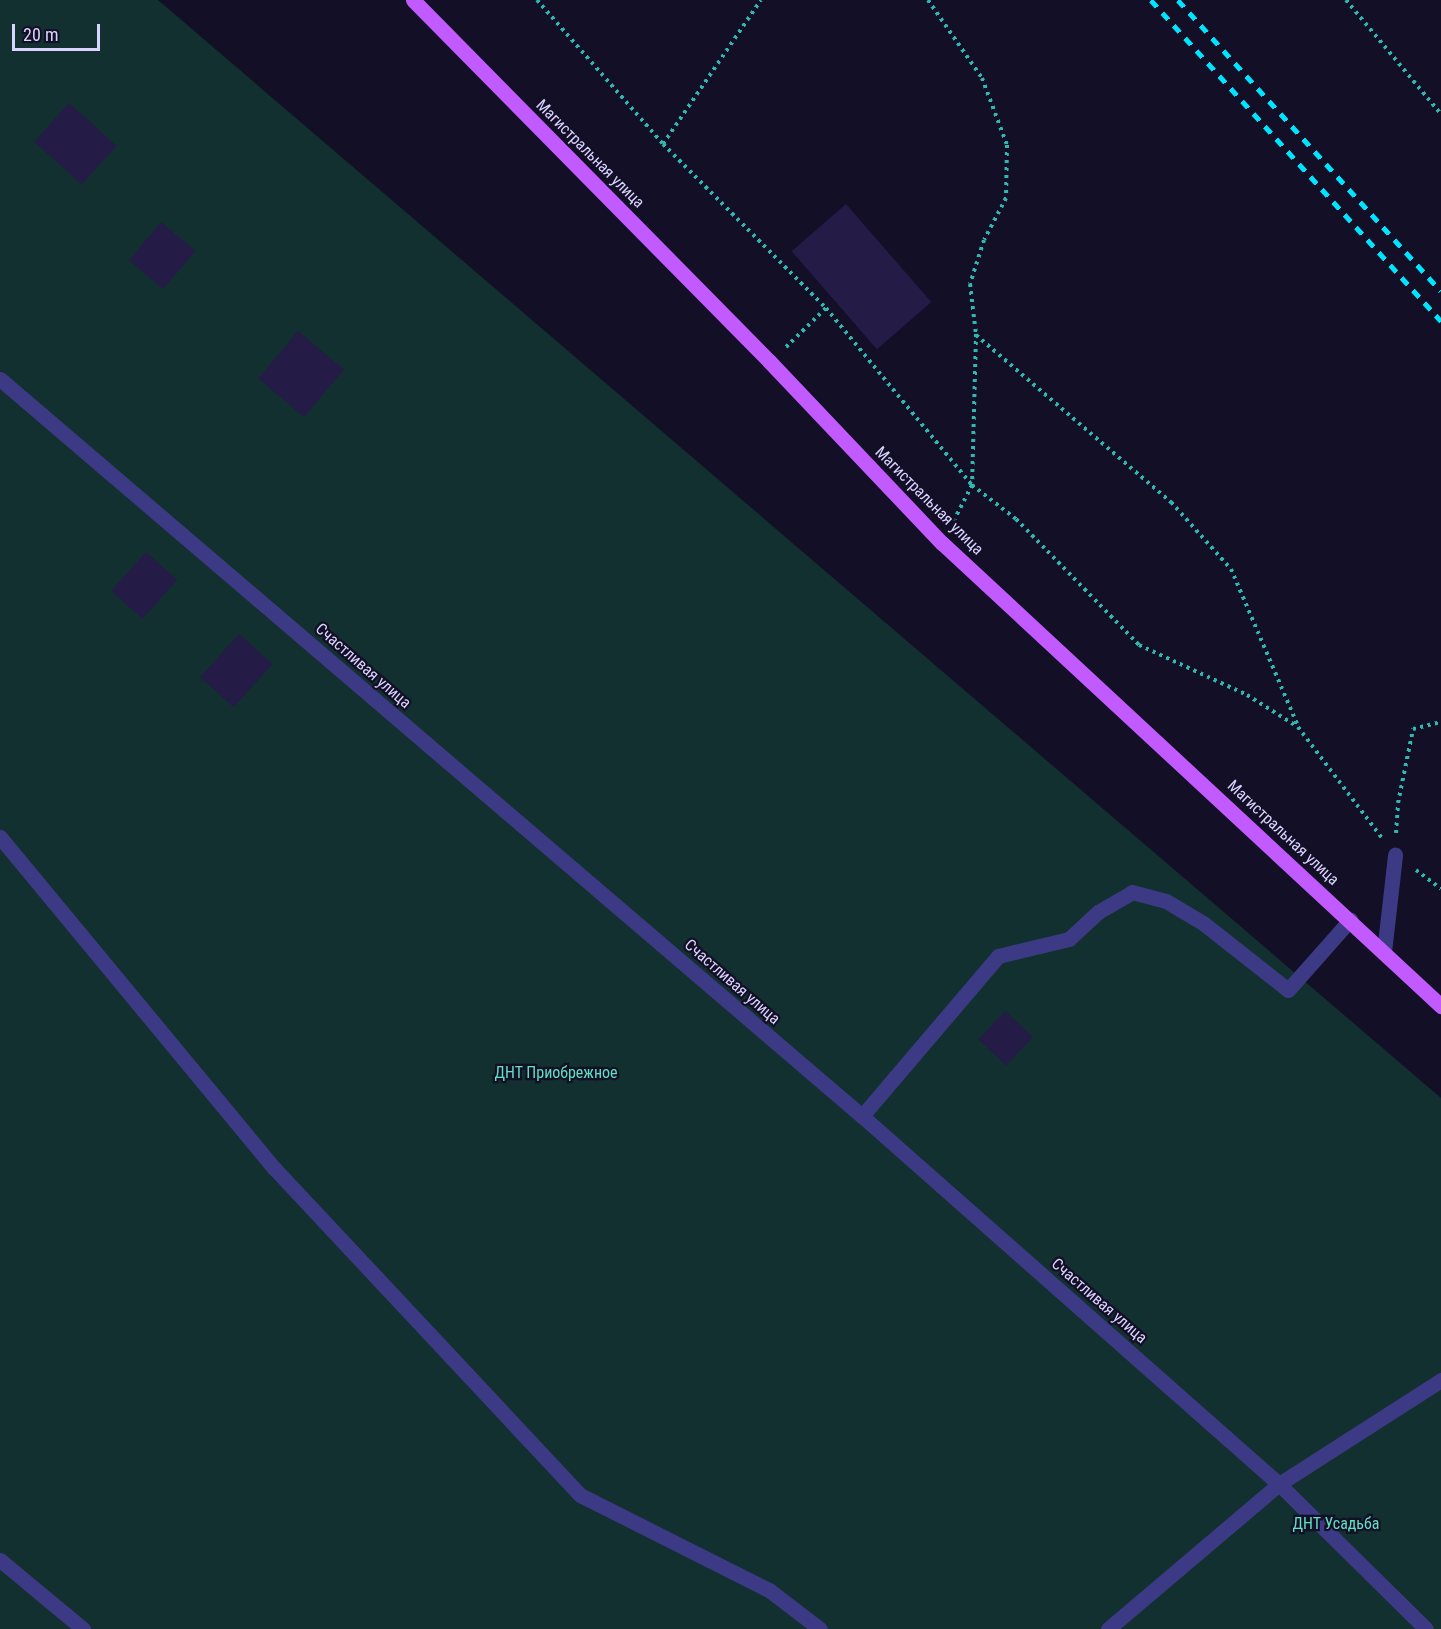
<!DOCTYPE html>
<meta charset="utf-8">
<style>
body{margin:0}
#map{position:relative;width:1441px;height:1629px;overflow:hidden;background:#130f26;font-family:"Roboto Condensed",sans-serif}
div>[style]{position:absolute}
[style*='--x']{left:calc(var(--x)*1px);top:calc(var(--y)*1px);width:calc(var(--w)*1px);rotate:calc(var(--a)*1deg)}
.green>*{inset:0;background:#12302f}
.building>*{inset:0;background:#241b47;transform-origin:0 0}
.path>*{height:4px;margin-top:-2px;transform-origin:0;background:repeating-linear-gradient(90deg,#2fb8b0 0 3px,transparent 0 7.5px)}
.service>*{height:15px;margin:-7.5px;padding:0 7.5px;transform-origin:7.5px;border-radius:7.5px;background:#3d3a85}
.minor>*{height:15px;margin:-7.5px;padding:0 7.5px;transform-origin:7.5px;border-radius:7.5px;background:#3d3a85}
.primary>*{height:15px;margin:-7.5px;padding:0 7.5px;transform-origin:7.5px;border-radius:7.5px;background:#c25bff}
.rail>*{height:4.5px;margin-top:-2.25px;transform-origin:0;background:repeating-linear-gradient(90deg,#00e5ff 0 9px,transparent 0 17px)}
span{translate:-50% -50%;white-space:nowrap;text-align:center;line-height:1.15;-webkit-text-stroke:4.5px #130f26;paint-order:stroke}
.street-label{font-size:16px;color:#d9d4ff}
.park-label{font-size:16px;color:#5fe0c0}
.scale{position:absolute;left:12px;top:24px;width:88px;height:27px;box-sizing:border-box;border:3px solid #d9d4ff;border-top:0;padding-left:8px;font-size:18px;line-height:21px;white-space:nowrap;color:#d9d4ff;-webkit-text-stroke:4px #130f26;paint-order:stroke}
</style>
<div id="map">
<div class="green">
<i style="clip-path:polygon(0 0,158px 0,1441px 1098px,1441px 1629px,0 1629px)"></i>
</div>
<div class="building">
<i style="left:69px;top:103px;width:64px;height:52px;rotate:42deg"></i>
<i style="left:846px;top:204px;width:130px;height:72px;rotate:49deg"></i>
<i style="left:161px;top:222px;width:45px;height:50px;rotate:40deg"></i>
<i style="left:298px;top:331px;width:60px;height:62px;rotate:40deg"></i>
<i style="left:146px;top:552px;width:42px;height:52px;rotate:42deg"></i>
<i style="left:239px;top:634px;width:45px;height:58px;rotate:42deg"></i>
<i style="left:1005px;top:1011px;width:38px;height:39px;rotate:43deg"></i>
</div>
<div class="path">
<i style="--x:537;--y:0;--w:191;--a:48.8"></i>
<i style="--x:663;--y:144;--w:231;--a:45.2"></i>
<i style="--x:826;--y:308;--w:229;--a:50.5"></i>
<i style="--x:972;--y:485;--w:56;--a:37.7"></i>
<i style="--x:1016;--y:519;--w:176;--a:45.7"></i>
<i style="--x:1139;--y:645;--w:119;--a:24.8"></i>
<i style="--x:1247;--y:695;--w:60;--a:32.1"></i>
<i style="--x:1298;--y:727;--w:139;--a:52.9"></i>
<i style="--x:928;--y:0;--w:95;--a:55.3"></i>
<i style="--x:982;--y:78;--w:72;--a:69.5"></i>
<i style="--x:1007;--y:145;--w:53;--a:91.1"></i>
<i style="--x:1006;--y:198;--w:47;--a:117.6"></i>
<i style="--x:984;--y:240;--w:46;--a:107.7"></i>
<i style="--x:970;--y:284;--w:50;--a:83.2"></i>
<i style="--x:976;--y:334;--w:151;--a:91.5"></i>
<i style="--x:972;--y:485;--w:44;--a:117.1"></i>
<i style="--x:1346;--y:0;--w:148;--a:50.2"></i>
<i style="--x:663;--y:144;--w:174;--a:-55.8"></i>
<i style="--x:976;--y:335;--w:257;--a:40.6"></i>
<i style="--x:1171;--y:502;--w:90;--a:48.2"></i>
<i style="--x:1231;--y:569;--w:171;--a:66.9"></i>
<i style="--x:786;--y:347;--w:56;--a:-44.3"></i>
<i style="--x:1396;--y:833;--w:30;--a:-86"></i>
<i style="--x:1398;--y:803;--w:76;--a:-78.5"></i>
<i style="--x:1413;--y:729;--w:29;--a:-14"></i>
<i style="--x:1416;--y:870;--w:31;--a:37"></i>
</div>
<div class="service">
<i style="--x:1384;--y:952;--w:98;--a:-83.5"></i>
<i style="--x:862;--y:1116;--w:210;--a:-49.6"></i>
<i style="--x:998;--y:956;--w:73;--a:-13.5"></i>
<i style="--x:1069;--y:939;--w:40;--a:-43"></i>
<i style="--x:1098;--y:912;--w:39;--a:-30"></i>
<i style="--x:1132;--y:892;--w:35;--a:15"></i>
<i style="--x:1166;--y:901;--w:43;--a:30.7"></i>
<i style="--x:1203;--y:923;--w:108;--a:38.2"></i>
<i style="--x:1288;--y:990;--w:94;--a:-48.5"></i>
</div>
<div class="minor">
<i style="--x:0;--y:379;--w:1134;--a:40.53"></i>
<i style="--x:862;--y:1116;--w:556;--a:41.43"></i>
<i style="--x:1279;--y:1484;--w:206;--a:44.6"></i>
<i style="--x:0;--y:837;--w:431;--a:50.4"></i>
<i style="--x:275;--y:1169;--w:446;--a:46.9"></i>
<i style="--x:580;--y:1495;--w:212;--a:26.7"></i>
<i style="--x:769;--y:1590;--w:64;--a:37.4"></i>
<i style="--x:0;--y:1560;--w:108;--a:39.7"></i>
<i style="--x:1108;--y:1629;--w:224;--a:-40.3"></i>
<i style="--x:1279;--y:1484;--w:193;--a:-32.7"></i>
</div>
<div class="primary">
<i style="--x:413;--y:0;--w:507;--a:45.4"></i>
<i style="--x:769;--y:361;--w:251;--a:46.5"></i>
<i style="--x:942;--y:543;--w:681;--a:42.86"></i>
</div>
<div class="rail">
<i style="--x:1151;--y:0;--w:433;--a:47.9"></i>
<i style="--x:1178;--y:0;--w:392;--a:47.9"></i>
</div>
<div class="street-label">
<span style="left:590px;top:154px;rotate:45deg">Магистральная улица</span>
<span style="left:929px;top:501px;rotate:45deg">Магистральная улица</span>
<span style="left:363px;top:666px;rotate:41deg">Счастливая улица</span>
<span style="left:1283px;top:833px;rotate:43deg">Магистральная улица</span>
<span style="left:732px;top:982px;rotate:41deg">Счастливая улица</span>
<span style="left:1099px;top:1301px;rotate:41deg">Счастливая улица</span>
</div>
<div class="park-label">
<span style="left:556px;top:1073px">ДНТ Приобрежное</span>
<span style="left:1336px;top:1524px">ДНТ Усадьба</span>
</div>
<div class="scale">20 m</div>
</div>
